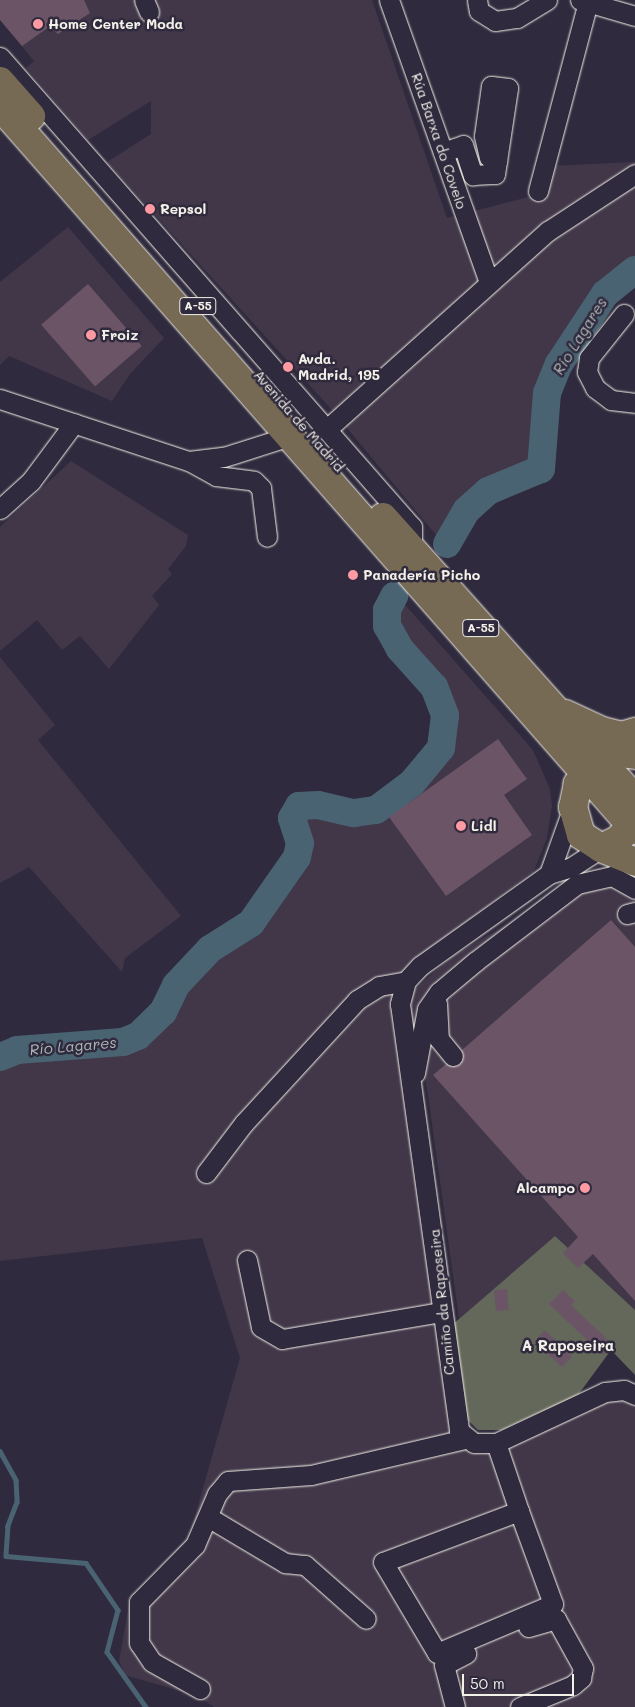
<!DOCTYPE html>
<meta charset="utf-8">
<style>
body{margin:0}
#map{position:relative;width:635px;height:1707px;overflow:hidden;background:#2f2a3d;font-family:Mali,sans-serif}
div>[style]{position:absolute}
[style*='--x']{left:calc(var(--x)*1px);top:calc(var(--y)*1px);width:calc(var(--w)*1px);rotate:calc(var(--a)*1deg)}
.built>*{inset:0;background:#413749}
.green>*{inset:0;background:#64685a}
.stream>*{height:4.5px;margin:-2.25px;padding:0 2.25px;transform-origin:2.25px;border-radius:2.25px;background:#4a6373}
.river>*{height:28px;margin:-14px;padding:0 14px;transform-origin:14px;border-radius:14px;background:#4a6373}
.building>*{inset:0;background:#6a5466;transform-origin:0 0}
.roads{filter:drop-shadow(0 0 1px #f4f1e8) drop-shadow(0 0 1px #f4f1e8)}
.minor>*{height:19px;margin:-9.5px;padding:0 9.5px;transform-origin:9.5px;border-radius:9.5px;background:#2f2a3d}
.highway>*{height:28px;margin:-14px;padding:0 14px;transform-origin:14px;border-radius:14px;background:#766a54}
.dots>*{width:14px;height:14px;translate:-50% -50%;box-sizing:border-box;border:2px solid #2f2a3d;border-radius:50%}
span{translate:-50% -50%;white-space:nowrap;text-align:center;line-height:1.15;-webkit-text-stroke:5px #2f2a3d;paint-order:stroke}
.shield-label span{padding:1px 4px;background:#2f2a3d;border:1px solid;border-radius:4px;-webkit-text-stroke-width:0}
.shield-label{font-size:12px;color:#f4f1e8;font-weight:700}
.poi-label{font-size:14px;color:#f4f1e8;font-weight:700}
.left{translate:0 -50%;text-align:left}
.right{translate:-100% -50%;text-align:right}
.street-label{font-size:14px;color:#f4f1e8}
.water-label{font-size:15px;color:#b0b8b9;font-style:italic}
.neighbourhood-label{font-size:15px;color:#f4f1e8;font-weight:700}
.scale{position:absolute;left:462px;top:1674px;width:112px;height:22px;box-sizing:border-box;border:2px solid #f4f1e8;border-top:0;padding-left:6px;font-size:15px;line-height:18px;white-space:nowrap;color:#f4f1e8;-webkit-text-stroke:4px #2f2a3d;paint-order:stroke}
</style>
<div id="map">
<div class="built">
<i style="clip-path:polygon(0 0,372px 0,447px 218px,540px 194px,549px 166px,635px 162px,635px 262px,600px 289px,553px 361px,540px 391px,534px 464px,484px 485px,462px 506px,441px 541px,332px 410px,107px 162px,151px 134px,151px 101px,88px 140px,26px 68px,34px 61px,0 20px)"></i>
<i style="clip-path:polygon(68px 227px,164px 338px,130px 374px,112px 401px,9px 356px,0 365px,0 282px)"></i>
<i style="clip-path:polygon(71px 461px,188px 535px,186px 546px,168px 569px,172px 574px,152px 596px,159px 605px,109px 669px,80px 636px,62px 650px,37px 620px,0 651px,0 527px)"></i>
<i style="clip-path:polygon(400px 599px,533px 750px,550px 789px,552px 806px,547px 838px,534px 871px,416px 959px,393px 989px,460px 1444px,473px 1452px,492px 1453px,608px 1398px,635px 1404px,635px 1707px,214px 1707px,197px 1696px,125px 1675px,119px 1661px,130px 1599px,189px 1537px,240px 1358px,202px 1238px,0 1261px,0 1065px,19px 1057px,125px 1049px,142px 1041px,168px 1016px,182px 989px,214px 955px,257px 927px,275px 895px,303px 860px,307px 843px,300px 819px,303px 812px,344px 817px,340px 812px,361px 817px,374px 811px,445px 747px,449px 706px,439px 684px,394px 624px)"></i>
<i style="clip-path:polygon(0 657px,55px 725px,38px 740px,181px 916px,125px 958px,122px 972px,29px 867px,0 883px)"></i>
<i style="clip-path:polygon(635px 882px,635px 1310px,555px 1236px,459px 1319px,427px 1088px,411px 1009px,413px 991px,451px 957px,564px 891px)"></i>
</div>
<div class="green">
<i style="clip-path:polygon(555px 1236px,635px 1310px,635px 1375px,611px 1350px,578px 1395px,501px 1430px,478px 1430px,465px 1417px,452px 1325px)"></i>
</div>
<div class="stream">
<i style="--x:0;--y:1451;--w:33;--a:61"></i>
<i style="--x:16;--y:1480;--w:22;--a:87"></i>
<i style="--x:17;--y:1502;--w:26;--a:111"></i>
<i style="--x:8;--y:1526;--w:30;--a:94"></i>
<i style="--x:6;--y:1556;--w:80;--a:5"></i>
<i style="--x:86;--y:1563;--w:57;--a:55.8"></i>
<i style="--x:118;--y:1610;--w:43;--a:104.7"></i>
<i style="--x:107;--y:1652;--w:67;--a:54.7"></i>
</div>
<div class="river">
<i style="--x:447;--y:544;--w:39;--a:-60"></i>
<i style="--x:467;--y:510;--w:28;--a:-42"></i>
<i style="--x:488;--y:491;--w:57;--a:-22.5"></i>
<i style="--x:541;--y:469;--w:76;--a:-85.5"></i>
<i style="--x:547;--y:393;--w:31;--a:-68"></i>
<i style="--x:559;--y:364;--w:84;--a:-56.7"></i>
<i style="--x:605;--y:294;--w:38;--a:-39"></i>
<i style="--x:0;--y:1057;--w:18;--a:-22"></i>
<i style="--x:17;--y:1050;--w:106;--a:-4.3"></i>
<i style="--x:123;--y:1042;--w:16;--a:-22"></i>
<i style="--x:138;--y:1036;--w:35;--a:-44"></i>
<i style="--x:163;--y:1012;--w:30;--a:-64"></i>
<i style="--x:176;--y:985;--w:50;--a:-46.6"></i>
<i style="--x:210;--y:949;--w:49;--a:-32.4"></i>
<i style="--x:251;--y:923;--w:80;--a:-55.1"></i>
<i style="--x:297;--y:857;--w:14;--a:-78"></i>
<i style="--x:300;--y:843;--w:26;--a:-108"></i>
<i style="--x:292;--y:818;--w:14;--a:-60"></i>
<i style="--x:299;--y:806;--w:19;--a:-3"></i>
<i style="--x:318;--y:805;--w:37;--a:13"></i>
<i style="--x:354;--y:813;--w:22;--a:-8"></i>
<i style="--x:376;--y:810;--w:45;--a:-36.9"></i>
<i style="--x:412;--y:783;--w:45;--a:-50.4"></i>
<i style="--x:441;--y:748;--w:33;--a:-83"></i>
<i style="--x:445;--y:715;--w:30;--a:-111"></i>
<i style="--x:434;--y:687;--w:51;--a:-131.8"></i>
<i style="--x:400;--y:649;--w:26;--a:-119"></i>
<i style="--x:387;--y:626;--w:16;--a:-90"></i>
<i style="--x:387;--y:610;--w:16;--a:-63"></i>
</div>
<div class="building">
<i style="clip-path:polygon(0 0,84px 0,90px 13px,58px 34px,49px 27px,22px 46px,0 20px)"></i>
<i style="left:88px;top:284px;width:82px;height:62px;rotate:49deg"></i>
<i style="clip-path:polygon(498px 739px,527px 779px,504px 795px,532px 835px,446px 896px,389px 817px)"></i>
<i style="clip-path:polygon(611px 920px,635px 947px,635px 1301px,593px 1254px,578px 1268px,563px 1253px,578px 1237px,433px 1075px,446px 1064px,460px 1064px,462px 1050px)"></i>
<i style="left:507px;top:1289px;width:21px;height:13px;rotate:85deg"></i>
<i style="clip-path:polygon(563px 1290px,575px 1301px,571px 1305px,613px 1345px,603px 1355px,549px 1304px)"></i>
<i style="clip-path:polygon(545px 1330px,572px 1357px,562px 1367px,534px 1342px)"></i>
</div>
<div class="roads">
<div class="minor">
<i style="--x:144;--y:0;--w:13;--a:67"></i>
<i style="--x:389;--y:0;--w:300;--a:70.5"></i>
<i style="--x:477;--y:0;--w:11;--a:80"></i>
<i style="--x:479;--y:11;--w:19;--a:32"></i>
<i style="--x:495;--y:21;--w:22;--a:-8"></i>
<i style="--x:517;--y:18;--w:35;--a:-31"></i>
<i style="--x:580;--y:0;--w:57;--a:16.2"></i>
<i style="--x:0;--y:57;--w:613;--a:48.77"></i>
<i style="--x:404;--y:518;--w:12;--a:48"></i>
<i style="--x:412;--y:527;--w:20;--a:90"></i>
<i style="--x:443;--y:152;--w:21;--a:-19"></i>
<i style="--x:463;--y:145;--w:32;--a:72"></i>
<i style="--x:473;--y:175;--w:22;--a:-3"></i>
<i style="--x:495;--y:174;--w:87;--a:-81.4"></i>
<i style="--x:508;--y:88;--w:17;--a:-173"></i>
<i style="--x:491;--y:86;--w:50;--a:98"></i>
<i style="--x:484;--y:136;--w:22;--a:77"></i>
<i style="--x:489;--y:157;--w:9;--a:21"></i>
<i style="--x:538;--y:191;--w:192;--a:-75.2"></i>
<i style="--x:624;--y:314;--w:56;--a:128.5"></i>
<i style="--x:589;--y:358;--w:14;--a:98"></i>
<i style="--x:587;--y:372;--w:18;--a:63"></i>
<i style="--x:595;--y:388;--w:20;--a:37"></i>
<i style="--x:611;--y:400;--w:24;--a:7"></i>
<i style="--x:0;--y:399;--w:199;--a:18.2"></i>
<i style="--x:189;--y:461;--w:35;--a:-7"></i>
<i style="--x:224;--y:457;--w:69;--a:-17.7"></i>
<i style="--x:327;--y:429;--w:297;--a:-41.9"></i>
<i style="--x:548;--y:231;--w:104;--a:-33.2"></i>
<i style="--x:189;--y:461;--w:31;--a:29"></i>
<i style="--x:216;--y:476;--w:38;--a:7"></i>
<i style="--x:254;--y:481;--w:10;--a:45"></i>
<i style="--x:261;--y:488;--w:49;--a:83"></i>
<i style="--x:0;--y:509;--w:42;--a:-42.1"></i>
<i style="--x:31;--y:481;--w:72;--a:-53.4"></i>
<i style="--x:601;--y:848;--w:35;--a:147"></i>
<i style="--x:572;--y:867;--w:24;--a:163"></i>
<i style="--x:549;--y:874;--w:158;--a:144.5"></i>
<i style="--x:420;--y:966;--w:21;--a:133"></i>
<i style="--x:406;--y:981;--w:24;--a:105"></i>
<i style="--x:400;--y:1004;--w:431;--a:82.1"></i>
<i style="--x:459;--y:1431;--w:19;--a:39"></i>
<i style="--x:474;--y:1443;--w:22;--a:0"></i>
<i style="--x:496;--y:1443;--w:120;--a:-25.1"></i>
<i style="--x:605;--y:1392;--w:19;--a:-6"></i>
<i style="--x:624;--y:1390;--w:12;--a:24"></i>
<i style="--x:549;--y:874;--w:71;--a:-70.3"></i>
<i style="--x:627;--y:914;--w:8;--a:-14"></i>
<i style="--x:437;--y:1003;--w:36;--a:87"></i>
<i style="--x:439;--y:1039;--w:22;--a:51"></i>
<i style="--x:415;--y:1073;--w:65;--a:-79.4"></i>
<i style="--x:427;--y:1009;--w:21;--a:-55"></i>
<i style="--x:439;--y:992;--w:48;--a:-40"></i>
<i style="--x:476;--y:961;--w:127;--a:-37.3"></i>
<i style="--x:577;--y:884;--w:36;--a:-13"></i>
<i style="--x:612;--y:876;--w:26;--a:29"></i>
<i style="--x:206;--y:1173;--w:63;--a:-52.8"></i>
<i style="--x:244;--y:1123;--w:167;--a:-47.4"></i>
<i style="--x:357;--y:1000;--w:26;--a:-32"></i>
<i style="--x:379;--y:986;--w:27;--a:-10"></i>
<i style="--x:247;--y:1260;--w:68;--a:78.2"></i>
<i style="--x:261;--y:1327;--w:24;--a:30"></i>
<i style="--x:282;--y:1339;--w:162;--a:-9.6"></i>
<i style="--x:496;--y:1443;--w:72;--a:71.3"></i>
<i style="--x:519;--y:1511;--w:145;--a:159.4"></i>
<i style="--x:383;--y:1562;--w:106;--a:59.3"></i>
<i style="--x:437;--y:1653;--w:126;--a:-22.9"></i>
<i style="--x:553;--y:1604;--w:99;--a:-110.1"></i>
<i style="--x:208;--y:1517;--w:90;--a:30.9"></i>
<i style="--x:285;--y:1563;--w:20;--a:6"></i>
<i style="--x:305;--y:1565;--w:81;--a:41.5"></i>
<i style="--x:200;--y:1689;--w:55;--a:-150.6"></i>
<i style="--x:152;--y:1662;--w:23;--a:-124"></i>
<i style="--x:139;--y:1643;--w:41;--a:-90"></i>
<i style="--x:139;--y:1602;--w:80;--a:-45.5"></i>
<i style="--x:195;--y:1545;--w:56;--a:-66.7"></i>
<i style="--x:217;--y:1494;--w:17;--a:-50"></i>
<i style="--x:228;--y:1481;--w:83;--a:-4.1"></i>
<i style="--x:311;--y:1475;--w:158;--a:-13.2"></i>
<i style="--x:455;--y:1707;--w:43;--a:-104.7"></i>
<i style="--x:444;--y:1665;--w:25;--a:-27"></i>
<i style="--x:520;--y:1707;--w:57;--a:-22.5"></i>
<i style="--x:573;--y:1685;--w:11;--a:-41"></i>
<i style="--x:581;--y:1678;--w:10;--a:-79"></i>
<i style="--x:583;--y:1668;--w:56;--a:-118.9"></i>
<i style="--x:556;--y:1619;--w:29;--a:164"></i>
</div>
<div class="highway">
<i style="--x:0;--y:81;--w:47;--a:48.5"></i>
<i style="--x:0;--y:106;--w:963;--a:48.75"></i>
<i style="--x:383;--y:517;--w:378;--a:48.2"></i>
<i style="--x:565;--y:714;--w:41;--a:24.7"></i>
<i style="--x:602;--y:731;--w:21;--a:14"></i>
<i style="--x:622;--y:736;--w:14;--a:-17"></i>
<i style="--x:635;--y:755;--w:15;--a:-172"></i>
<i style="--x:620;--y:753;--w:21;--a:161"></i>
<i style="--x:600;--y:760;--w:33;--a:133"></i>
<i style="--x:578;--y:784;--w:24;--a:102"></i>
<i style="--x:573;--y:807;--w:29;--a:74"></i>
<i style="--x:581;--y:835;--w:24;--a:33"></i>
<i style="--x:601;--y:848;--w:19;--a:-25"></i>
<i style="--x:618;--y:840;--w:25;--a:-48"></i>
<i style="--x:601;--y:848;--w:37;--a:22"></i>
</div>
</div>
<div class="dots">
<i style="left:38px;top:24px;background:#ff9aa2"></i>
<i style="left:150px;top:209px;background:#ff9aa2"></i>
<i style="left:91px;top:335px;background:#ff9aa2"></i>
<i style="left:288px;top:367px;background:#ff9aa2"></i>
<i style="left:353px;top:575px;background:#ff9aa2"></i>
<i style="left:461px;top:826px;background:#ff9aa2"></i>
<i style="left:585px;top:1188px;background:#ff9aa2"></i>
</div>
<div class="shield-label">
<span style="left:198px;top:306px">A-55</span>
<span style="left:481px;top:628px">A-55</span>
</div>
<div class="poi-label">
<span class="left" style="left:48px;top:24px">Home Center Moda</span>
<span class="left" style="left:160px;top:209px">Repsol</span>
<span class="left" style="left:101px;top:335px">Froiz</span>
<span class="left" style="left:298px;top:367px">Avda.<br>Madrid, 195</span>
<span class="left" style="left:363px;top:575px">Panadería Picho</span>
<span class="left" style="left:471px;top:826px">Lidl</span>
<span class="right" style="left:575px;top:1188px">Alcampo</span>
</div>
<div class="street-label">
<span style="left:439px;top:141px;rotate:71deg">Rúa Barxa do Covelo</span>
<span style="left:299px;top:421px;rotate:49deg">Avenida de Madrid</span>
<span style="left:442px;top:1302px;rotate:-96deg">Camiño da Raposeira</span>
</div>
<div class="water-label">
<span style="left:580px;top:336px;rotate:-58deg">Río Lagares</span>
<span style="left:73px;top:1046px;rotate:-5deg">Río Lagares</span>
</div>
<div class="neighbourhood-label">
<span style="left:568px;top:1346px">A Raposeira</span>
</div>
<div class="scale">50 m</div>
</div>
